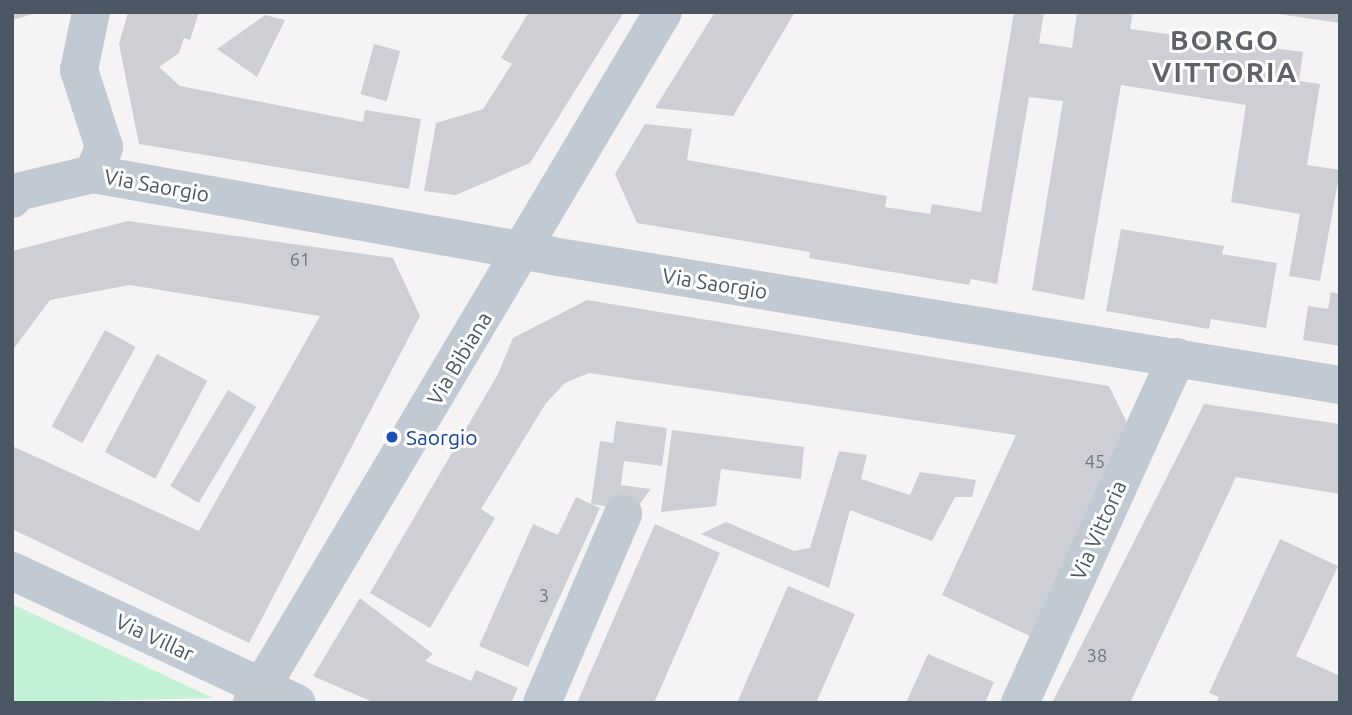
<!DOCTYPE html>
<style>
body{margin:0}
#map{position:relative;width:1352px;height:715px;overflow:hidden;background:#f5f3f3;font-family:Ubuntu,sans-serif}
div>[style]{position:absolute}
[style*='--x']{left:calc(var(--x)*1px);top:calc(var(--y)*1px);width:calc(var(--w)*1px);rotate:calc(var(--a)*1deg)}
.green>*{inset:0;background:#c3f1d5}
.building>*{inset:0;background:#cdcfd5;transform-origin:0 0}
.minor>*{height:38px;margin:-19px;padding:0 19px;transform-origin:19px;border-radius:19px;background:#c1cad2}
.dots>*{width:19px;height:19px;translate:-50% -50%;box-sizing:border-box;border:4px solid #fff;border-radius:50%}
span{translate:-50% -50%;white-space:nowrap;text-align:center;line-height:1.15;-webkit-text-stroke:6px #fff;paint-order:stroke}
.number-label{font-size:18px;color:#6b747e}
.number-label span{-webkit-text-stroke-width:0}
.street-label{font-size:21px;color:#4a5661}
.transit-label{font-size:21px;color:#164399}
.left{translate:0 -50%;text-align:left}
.district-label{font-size:28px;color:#5f6368;font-weight:700;letter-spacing:2px}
.frame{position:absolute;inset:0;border:14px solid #4a5661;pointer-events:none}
</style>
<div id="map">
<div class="green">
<i style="clip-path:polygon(12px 604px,196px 690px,213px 698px,12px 703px)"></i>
</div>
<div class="building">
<i style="clip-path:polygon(12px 12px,36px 12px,36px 13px,12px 20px)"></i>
<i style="clip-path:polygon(128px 12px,199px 12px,190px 40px,184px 38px,179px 53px,159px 67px,180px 86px,363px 122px,365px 110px,421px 119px,409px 189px,139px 144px,119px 44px)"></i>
<i style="clip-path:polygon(529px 12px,624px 12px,530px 163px,456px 195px,424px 191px,436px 123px,483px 109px,512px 64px,501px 58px)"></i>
<i style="clip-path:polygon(715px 12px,795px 12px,733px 116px,655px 108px)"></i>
<i style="clip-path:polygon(1014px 12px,1044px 12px,1039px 43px,1072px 48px,1077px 12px,1133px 12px,1130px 29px,1303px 52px,1299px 81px,1320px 84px,1307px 165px,1340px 170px,1320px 281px,1289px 276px,1300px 214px,1231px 202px,1246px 105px,1121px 85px,1084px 300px,1032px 290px,1063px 101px,1029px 97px,997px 284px,971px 279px,969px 285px,809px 258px,810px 252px,637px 223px,615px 174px,645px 124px,692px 129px,687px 160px,887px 196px,885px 207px,930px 214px,932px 204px,981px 212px)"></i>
<i style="clip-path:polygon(1278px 12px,1340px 12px,1340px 23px,1278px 14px)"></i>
<i style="clip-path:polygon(265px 15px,285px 20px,257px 77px,217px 49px)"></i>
<i style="left:374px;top:44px;width:27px;height:52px;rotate:15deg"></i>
<i style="clip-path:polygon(128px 221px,393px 258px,420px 316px,249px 643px,12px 529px,12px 446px,199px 531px,320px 316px,130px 285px,50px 300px,12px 351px,12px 251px)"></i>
<i style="clip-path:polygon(1121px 229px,1224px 246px,1222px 254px,1277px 263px,1266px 328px,1211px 319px,1209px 329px,1106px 311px)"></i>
<i style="clip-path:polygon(1331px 292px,1340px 294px,1340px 346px,1303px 340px,1308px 306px,1328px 309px)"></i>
<i style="clip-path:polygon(587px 300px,1109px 386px,1131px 431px,1030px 636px,942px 595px,1016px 435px,589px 373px,565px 383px,546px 403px,481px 509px,495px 518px,430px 628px,370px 593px,498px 374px,513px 338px)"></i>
<i style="left:105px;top:330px;width:35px;height:110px;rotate:29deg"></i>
<i style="left:157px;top:354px;width:57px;height:111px;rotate:28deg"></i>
<i style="left:228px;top:390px;width:33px;height:112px;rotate:31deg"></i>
<i style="clip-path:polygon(1204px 404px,1340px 424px,1340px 494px,1236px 477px,1130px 703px,1052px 703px)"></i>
<i style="clip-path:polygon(616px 421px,667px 428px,662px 466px,624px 461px,621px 485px,651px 489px,635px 510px,591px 504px,600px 508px,528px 667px,479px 646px,533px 524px,558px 535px,576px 497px,591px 504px,600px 441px,613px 443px)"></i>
<i style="clip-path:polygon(672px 430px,804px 447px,801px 479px,721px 469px,716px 506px,661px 512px)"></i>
<i style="clip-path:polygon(839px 451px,867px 455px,861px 479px,910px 495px,920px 472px,976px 480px,972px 497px,955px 497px,932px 541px,850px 510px,829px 588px,701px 534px,726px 522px,794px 551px,810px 548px)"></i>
<i style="clip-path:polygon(655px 524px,720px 553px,654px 703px,577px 703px)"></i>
<i style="clip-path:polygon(1280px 539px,1338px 566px,1296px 656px,1340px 676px,1340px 703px,1217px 703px,1219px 697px,1209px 693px)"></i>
<i style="clip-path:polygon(788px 586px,855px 614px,816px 703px,737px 703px)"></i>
<i style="clip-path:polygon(360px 598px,433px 654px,425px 661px,471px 681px,476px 670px,518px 688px,511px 703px,375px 703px,313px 676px)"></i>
<i style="clip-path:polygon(928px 654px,994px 682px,985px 703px,906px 703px)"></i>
</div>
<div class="minor">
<i style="--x:93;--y:174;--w:466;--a:10.1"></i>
<i style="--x:552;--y:256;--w:798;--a:9.3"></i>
<i style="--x:12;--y:199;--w:9;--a:-54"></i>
<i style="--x:17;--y:192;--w:78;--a:-13.3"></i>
<i style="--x:93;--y:174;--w:15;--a:-67"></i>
<i style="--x:99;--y:160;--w:14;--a:-69"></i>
<i style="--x:104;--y:147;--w:81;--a:-108"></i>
<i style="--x:79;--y:70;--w:59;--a:-78.3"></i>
<i style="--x:12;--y:571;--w:314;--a:24.9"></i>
<i style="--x:252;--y:703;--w:804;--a:-59.26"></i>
<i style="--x:542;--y:703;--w:206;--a:-66.8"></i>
<i style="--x:1020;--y:703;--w:380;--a:-65.6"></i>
</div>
<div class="dots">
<i style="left:392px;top:437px;background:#1a4fb4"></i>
</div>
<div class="number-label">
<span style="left:300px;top:259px">61</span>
<span style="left:1095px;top:461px">45</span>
<span style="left:544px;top:595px">3</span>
<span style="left:1097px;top:655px">38</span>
</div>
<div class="street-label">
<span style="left:157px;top:185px;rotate:10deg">Via Saorgio</span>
<span style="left:715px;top:283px;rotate:9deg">Via Saorgio</span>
<span style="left:459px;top:358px;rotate:-59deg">Via Bibiana</span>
<span style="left:1098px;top:530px;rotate:-66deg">Via Vittoria</span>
<span style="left:155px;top:637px;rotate:25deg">Via Villar</span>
</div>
<div class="transit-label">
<span class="left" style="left:406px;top:437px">Saorgio</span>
</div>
<div class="district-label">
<span style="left:1225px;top:56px">BORGO<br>VITTORIA</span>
</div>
<div class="frame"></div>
</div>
